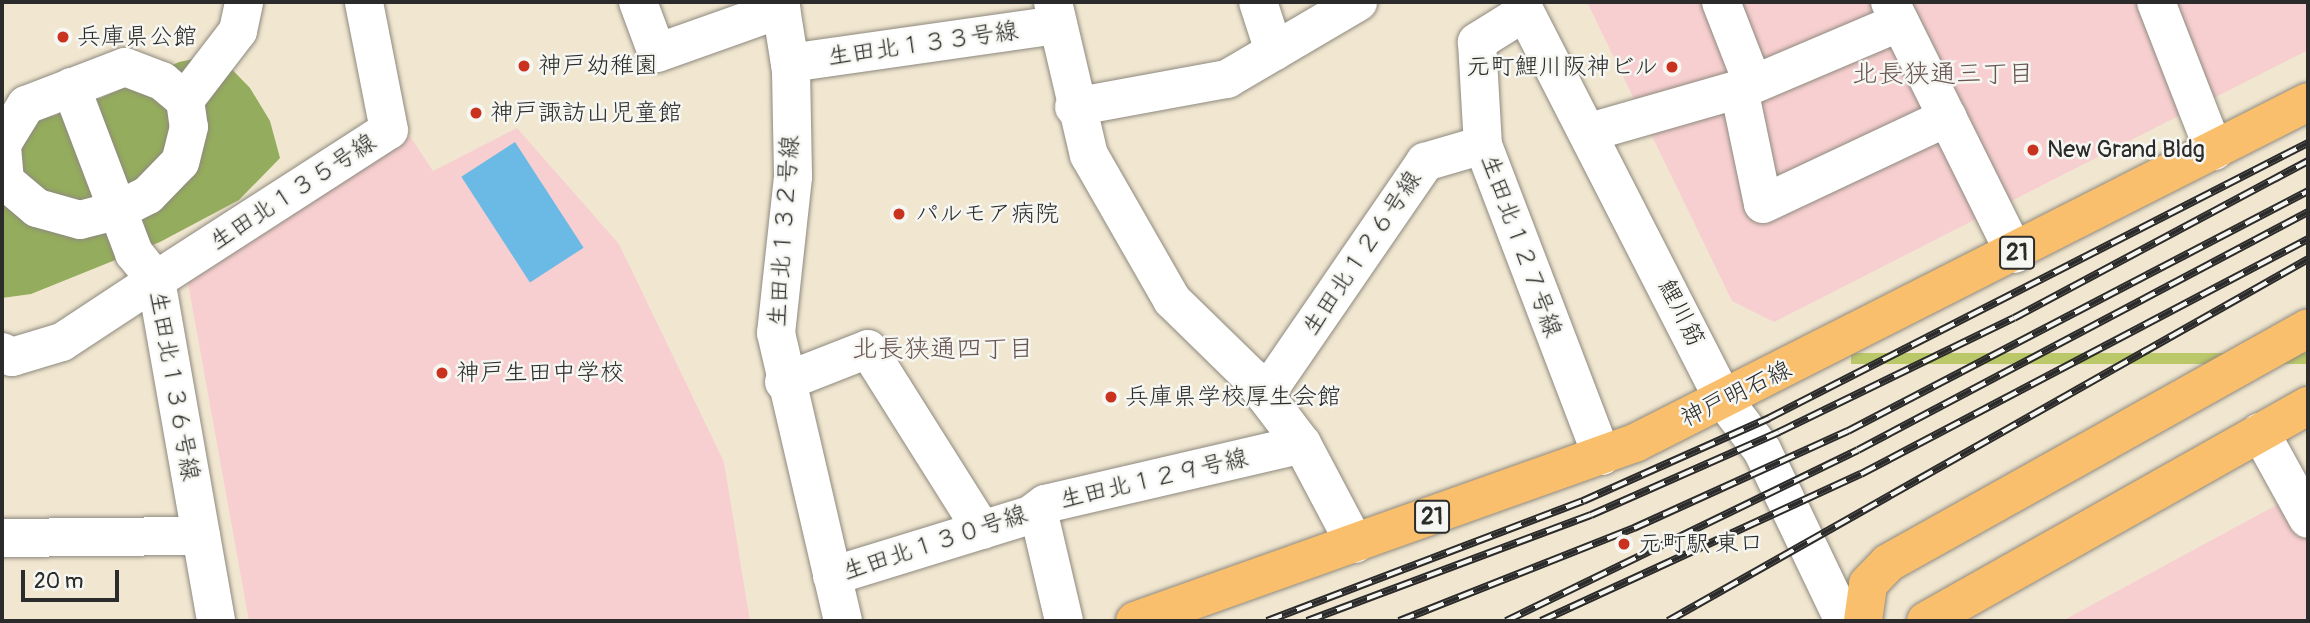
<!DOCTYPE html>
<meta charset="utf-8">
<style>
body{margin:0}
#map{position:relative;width:2310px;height:623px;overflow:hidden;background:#f1e7d1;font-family:Pangolin,"Klee One",sans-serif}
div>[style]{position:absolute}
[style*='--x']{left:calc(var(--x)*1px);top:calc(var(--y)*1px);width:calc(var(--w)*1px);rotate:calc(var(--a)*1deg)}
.built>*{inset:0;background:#f7cfd0}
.green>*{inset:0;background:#bbc869;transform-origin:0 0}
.forest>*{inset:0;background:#94ac5d}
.water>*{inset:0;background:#6abae5;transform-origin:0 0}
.roads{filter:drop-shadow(0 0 2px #8e897e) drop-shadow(0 0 2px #8e897e)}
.minor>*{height:38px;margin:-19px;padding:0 19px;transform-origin:19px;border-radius:19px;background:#fff}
.major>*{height:38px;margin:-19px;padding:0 19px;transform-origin:19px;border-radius:19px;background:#f9bf6d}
.rail>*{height:8px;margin-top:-4px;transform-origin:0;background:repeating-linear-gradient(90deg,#f6f6f2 0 16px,#2b2b2b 0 32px);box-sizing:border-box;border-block:2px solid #2b2b2b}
.dots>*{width:19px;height:19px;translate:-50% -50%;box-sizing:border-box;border:4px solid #f6f6f2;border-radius:50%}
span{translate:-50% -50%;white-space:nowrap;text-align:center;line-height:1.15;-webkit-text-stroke:5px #f6f6f2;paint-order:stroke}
.shield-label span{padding:2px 5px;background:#f6f6f2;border:2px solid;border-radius:5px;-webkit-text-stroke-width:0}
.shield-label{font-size:23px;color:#2b2b2b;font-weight:700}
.poi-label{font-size:24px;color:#2b2b2b}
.left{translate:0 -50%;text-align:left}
.right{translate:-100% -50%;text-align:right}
.street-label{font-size:24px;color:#2b2b2b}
.neighbourhood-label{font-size:26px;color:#6a5651}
.frame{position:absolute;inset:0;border:4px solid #2b2b2b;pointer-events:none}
.scale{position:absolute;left:21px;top:570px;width:98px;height:32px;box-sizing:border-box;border:4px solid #2b2b2b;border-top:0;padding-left:9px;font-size:21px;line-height:24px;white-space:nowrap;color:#2b2b2b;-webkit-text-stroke:5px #f6f6f2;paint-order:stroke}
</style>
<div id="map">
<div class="built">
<i style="clip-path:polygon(1587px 2px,2308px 2px,2308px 50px,1774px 322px,1732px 301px)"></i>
<i style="clip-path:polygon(517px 128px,619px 244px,724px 462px,750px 621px,249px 621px,188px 283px,410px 136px,433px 171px)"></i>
<i style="clip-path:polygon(2308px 488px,2308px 621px,2062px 621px)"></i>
</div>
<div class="green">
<i style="left:2308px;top:353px;width:11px;height:457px;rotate:90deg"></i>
</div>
<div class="forest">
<i style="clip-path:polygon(217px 54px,250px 88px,270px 121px,280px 158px,239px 200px,160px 242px,31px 294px,2px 298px,2px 120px,36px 121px,79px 108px,179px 62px)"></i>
</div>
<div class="water">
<i style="left:515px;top:142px;width:126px;height:64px;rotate:57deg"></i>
</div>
<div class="roads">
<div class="minor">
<i style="--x:638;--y:2;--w:54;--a:69.6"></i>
<i style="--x:657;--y:53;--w:132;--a:-19.5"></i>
<i style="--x:780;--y:2;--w:70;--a:80.9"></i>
<i style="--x:791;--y:71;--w:106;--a:88.9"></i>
<i style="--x:793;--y:177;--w:157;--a:96.2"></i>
<i style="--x:776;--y:333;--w:296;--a:76.9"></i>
<i style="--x:1053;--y:2;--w:157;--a:76.8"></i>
<i style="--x:1089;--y:155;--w:167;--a:60.2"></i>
<i style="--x:1172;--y:300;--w:110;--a:44.3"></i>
<i style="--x:1251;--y:377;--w:84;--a:52.7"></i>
<i style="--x:1302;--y:444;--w:113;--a:62.1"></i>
<i style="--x:1258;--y:2;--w:52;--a:71.9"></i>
<i style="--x:1520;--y:2;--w:447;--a:62.9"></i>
<i style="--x:1724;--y:400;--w:63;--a:52.8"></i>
<i style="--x:1762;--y:450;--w:190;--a:64.4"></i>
<i style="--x:1721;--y:2;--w:88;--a:68.7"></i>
<i style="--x:1890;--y:2;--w:281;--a:63.6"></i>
<i style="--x:2156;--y:2;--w:160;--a:68.7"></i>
<i style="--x:1525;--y:12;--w:57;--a:148"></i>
<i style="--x:1477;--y:42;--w:103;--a:86.7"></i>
<i style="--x:1483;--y:145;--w:333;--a:69.1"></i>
<i style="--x:790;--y:63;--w:270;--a:-8.1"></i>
<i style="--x:125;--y:67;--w:40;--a:21"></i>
<i style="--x:162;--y:81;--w:30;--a:40"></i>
<i style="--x:185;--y:100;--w:27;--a:82"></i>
<i style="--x:189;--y:127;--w:36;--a:104"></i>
<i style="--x:180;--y:162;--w:46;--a:134.1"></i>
<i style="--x:148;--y:195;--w:33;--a:153"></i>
<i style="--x:119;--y:210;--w:40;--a:165.6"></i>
<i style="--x:80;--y:220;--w:45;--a:-164.4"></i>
<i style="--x:37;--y:208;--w:42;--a:-139.8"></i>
<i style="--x:5;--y:181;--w:37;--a:-95"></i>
<i style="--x:2;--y:144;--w:46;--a:-58.4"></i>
<i style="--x:26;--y:105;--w:106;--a:-21"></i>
<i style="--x:71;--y:87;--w:178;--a:69.2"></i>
<i style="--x:134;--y:253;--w:35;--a:51"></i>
<i style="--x:156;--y:280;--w:277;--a:-32.8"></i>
<i style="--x:389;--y:130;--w:130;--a:-101.1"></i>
<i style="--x:1739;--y:89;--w:117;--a:78.2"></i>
<i style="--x:1763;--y:204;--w:204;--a:-25.2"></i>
<i style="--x:185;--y:100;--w:87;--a:-52.5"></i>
<i style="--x:238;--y:31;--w:30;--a:-78"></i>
<i style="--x:1074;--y:107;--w:156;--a:-10.4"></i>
<i style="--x:1227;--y:79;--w:152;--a:-30.4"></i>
<i style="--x:1590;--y:132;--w:163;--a:-16"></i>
<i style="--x:1747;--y:87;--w:166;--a:-23"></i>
<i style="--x:2;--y:352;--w:11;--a:27"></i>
<i style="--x:12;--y:357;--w:52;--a:-16.7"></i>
<i style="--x:62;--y:342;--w:113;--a:-33.4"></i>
<i style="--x:156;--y:280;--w:346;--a:80"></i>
<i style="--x:784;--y:382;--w:90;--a:-21.4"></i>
<i style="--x:868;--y:349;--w:214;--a:57.8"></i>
<i style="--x:1265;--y:395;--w:283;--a:-55.5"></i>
<i style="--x:1425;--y:162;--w:60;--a:-16.3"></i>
<i style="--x:2260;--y:432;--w:99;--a:61.1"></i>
<i style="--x:1038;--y:510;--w:114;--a:76.8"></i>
<i style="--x:2;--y:538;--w:199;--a:-0.6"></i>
<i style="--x:832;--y:576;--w:207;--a:-17.1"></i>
<i style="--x:1030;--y:515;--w:19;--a:-36"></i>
<i style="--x:1045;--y:504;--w:264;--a:-13.1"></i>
</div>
<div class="major">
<i style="--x:1135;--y:621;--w:531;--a:-19.6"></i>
<i style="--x:1635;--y:443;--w:754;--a:-26.87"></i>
<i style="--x:1863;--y:621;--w:37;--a:-82"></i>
<i style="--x:1868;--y:584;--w:29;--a:-46"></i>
<i style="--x:1888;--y:563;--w:481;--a:-29.2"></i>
<i style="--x:1926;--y:621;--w:438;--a:-29.4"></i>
</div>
</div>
<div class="rail">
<i style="--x:1267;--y:621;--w:338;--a:-20.8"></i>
<i style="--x:1583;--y:501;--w:204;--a:-24"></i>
<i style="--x:1769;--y:418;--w:605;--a:-27.03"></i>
<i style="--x:1307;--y:621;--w:303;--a:-20.5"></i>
<i style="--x:1591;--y:515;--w:206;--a:-23.8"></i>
<i style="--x:1779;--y:432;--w:261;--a:-25.9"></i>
<i style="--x:2014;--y:318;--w:333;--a:-28.1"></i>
<i style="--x:1399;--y:621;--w:253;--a:-21.6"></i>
<i style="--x:1634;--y:528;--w:235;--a:-24.4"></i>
<i style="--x:1848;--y:431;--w:519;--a:-27.55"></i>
<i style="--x:1506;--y:621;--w:391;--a:-25.9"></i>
<i style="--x:1858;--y:450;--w:509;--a:-27.87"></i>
<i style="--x:1541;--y:621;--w:352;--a:-24.7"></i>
<i style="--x:1861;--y:474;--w:505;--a:-27.73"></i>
<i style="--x:1668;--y:621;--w:735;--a:-29.49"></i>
</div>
<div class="dots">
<i style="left:63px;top:37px;background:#c8321e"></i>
<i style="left:524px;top:66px;background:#c8321e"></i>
<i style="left:1672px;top:67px;background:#c8321e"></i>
<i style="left:476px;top:113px;background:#c8321e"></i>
<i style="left:2033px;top:150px;background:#c8321e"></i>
<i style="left:899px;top:214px;background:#c8321e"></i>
<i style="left:442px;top:373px;background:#c8321e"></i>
<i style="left:1111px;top:397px;background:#c8321e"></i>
<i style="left:1624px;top:544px;background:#c8321e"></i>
</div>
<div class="shield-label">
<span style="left:2017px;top:253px">21</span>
<span style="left:1432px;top:517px">21</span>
</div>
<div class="poi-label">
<span class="left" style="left:77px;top:37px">兵庫県公館</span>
<span class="left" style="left:538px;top:66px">神戸幼稚園</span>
<span class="right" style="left:1658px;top:67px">元町鯉川阪神ビル</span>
<span class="left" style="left:490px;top:113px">神戸諏訪山児童館</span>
<span class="left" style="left:2047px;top:150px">New Grand Bldg</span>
<span class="left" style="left:915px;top:214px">パルモア病院</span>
<span class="left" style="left:456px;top:373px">神戸生田中学校</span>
<span class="left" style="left:1125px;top:397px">兵庫県学校厚生会館</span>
<span class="left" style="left:1638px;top:544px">元町駅 東口</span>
</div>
<div class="street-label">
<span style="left:923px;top:44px;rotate:-8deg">生田北１３３号線</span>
<span style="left:293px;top:192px;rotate:-33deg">生田北１３５号線</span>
<span style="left:784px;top:231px;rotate:-86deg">生田北１３２号線</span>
<span style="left:1521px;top:246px;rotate:70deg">生田北１２７号線</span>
<span style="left:1362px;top:253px;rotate:-56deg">生田北１２６号線</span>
<span style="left:1681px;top:313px;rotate:63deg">鯉川筋</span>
<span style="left:174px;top:386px;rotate:80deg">生田北１３６号線</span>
<span style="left:1736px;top:394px;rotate:-26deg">神戸明石線</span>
<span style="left:1154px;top:479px;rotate:-13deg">生田北１２９号線</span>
<span style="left:935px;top:543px;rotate:-18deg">生田北１３０号線</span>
</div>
<div class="neighbourhood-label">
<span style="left:1943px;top:75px">北長狭通三丁目</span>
<span style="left:943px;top:350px">北長狭通四丁目</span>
</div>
<div class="frame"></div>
<div class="scale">20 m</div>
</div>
